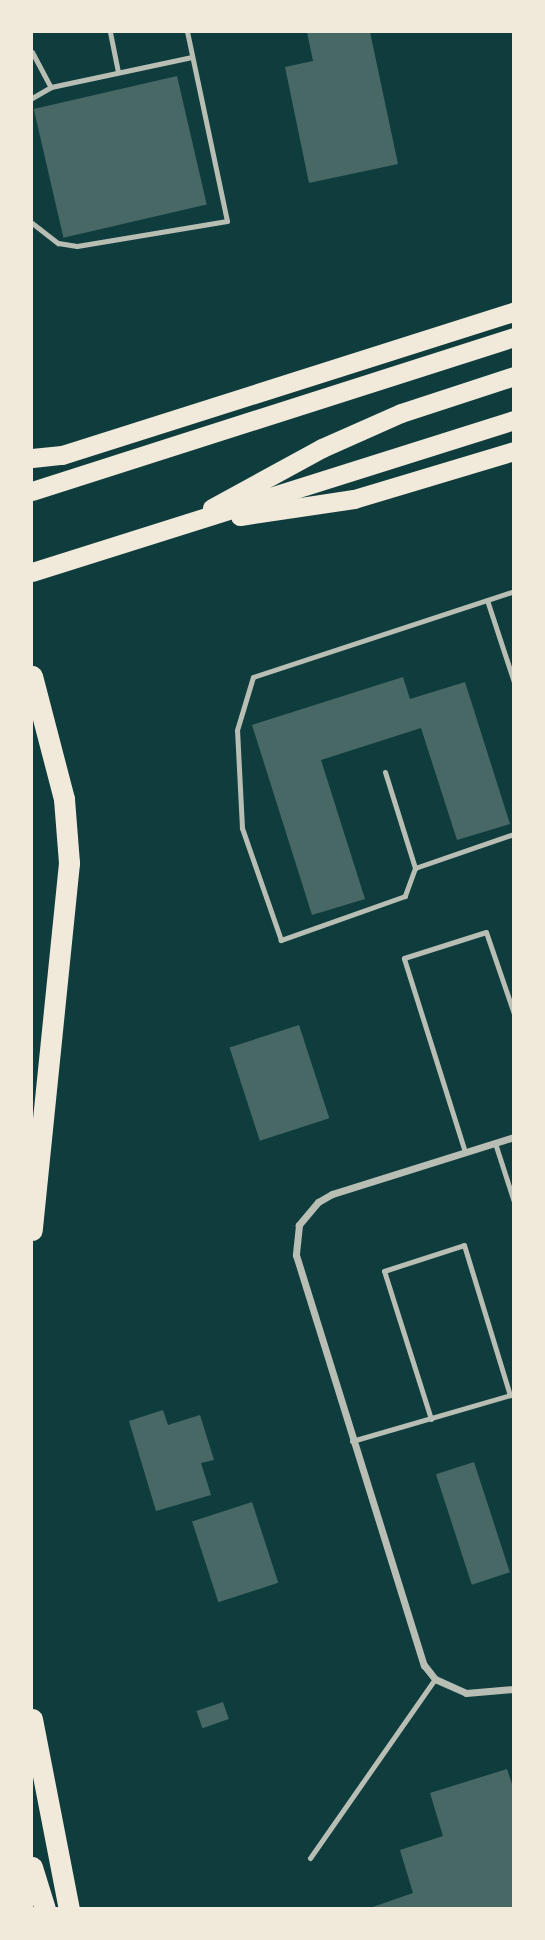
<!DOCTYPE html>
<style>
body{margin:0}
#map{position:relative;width:545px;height:1940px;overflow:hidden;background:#0f3d3e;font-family:"Roboto Serif",serif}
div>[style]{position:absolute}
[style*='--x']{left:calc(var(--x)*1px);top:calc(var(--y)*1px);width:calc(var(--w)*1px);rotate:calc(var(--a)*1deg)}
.building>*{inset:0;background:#486865;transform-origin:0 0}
.service>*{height:5px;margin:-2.5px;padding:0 2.5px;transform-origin:2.5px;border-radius:2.5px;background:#b8beb3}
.minor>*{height:7px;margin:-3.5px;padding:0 3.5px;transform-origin:3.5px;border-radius:3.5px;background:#b8beb3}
.trunk>*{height:19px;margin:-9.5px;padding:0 9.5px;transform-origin:9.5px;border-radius:9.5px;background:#f1e9da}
.motorway>*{height:21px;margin:-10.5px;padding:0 10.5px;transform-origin:10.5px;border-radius:10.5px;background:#f1e9da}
span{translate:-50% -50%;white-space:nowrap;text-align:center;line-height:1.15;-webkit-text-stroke:5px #f1e9da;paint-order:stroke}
.frame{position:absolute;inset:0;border:33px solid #f1e9da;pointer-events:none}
</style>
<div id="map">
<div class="building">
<i style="clip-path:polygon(307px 32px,370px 32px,398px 164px,309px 183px,285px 67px,313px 61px)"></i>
<i style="left:177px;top:76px;width:132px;height:147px;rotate:77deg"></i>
<i style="clip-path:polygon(403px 677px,410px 699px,465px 682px,510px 824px,457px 840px,421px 728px,321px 760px,365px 899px,312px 915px,252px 725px)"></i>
<i style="left:299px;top:1025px;width:98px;height:73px;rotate:72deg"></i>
<i style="clip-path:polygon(163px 1410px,168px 1425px,200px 1415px,214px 1460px,201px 1463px,211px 1495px,156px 1511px,129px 1421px)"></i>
<i style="left:474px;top:1462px;width:116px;height:40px;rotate:72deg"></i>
<i style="left:252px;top:1502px;width:85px;height:63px;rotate:72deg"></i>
<i style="left:223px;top:1702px;width:18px;height:28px;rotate:71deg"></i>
<i style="clip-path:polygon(507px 1769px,514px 1790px,514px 1909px,367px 1909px,413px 1893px,400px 1850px,443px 1836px,430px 1793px)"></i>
</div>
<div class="service">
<i style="--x:110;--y:32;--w:41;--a:78.7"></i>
<i style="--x:32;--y:52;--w:40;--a:62"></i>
<i style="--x:32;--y:98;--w:22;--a:-30"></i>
<i style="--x:51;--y:87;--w:144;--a:-12"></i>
<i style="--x:32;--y:223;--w:33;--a:38"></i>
<i style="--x:58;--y:243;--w:19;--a:9"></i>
<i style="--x:77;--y:246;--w:152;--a:-9.5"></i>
<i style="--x:227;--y:221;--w:193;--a:-101.9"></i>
<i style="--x:487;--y:600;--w:86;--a:71.8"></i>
<i style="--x:385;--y:772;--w:101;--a:72.6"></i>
<i style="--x:415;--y:868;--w:105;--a:-19"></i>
<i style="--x:415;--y:868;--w:30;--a:110"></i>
<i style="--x:405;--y:896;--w:132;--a:160.5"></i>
<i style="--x:281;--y:940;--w:119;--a:-109.2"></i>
<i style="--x:242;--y:828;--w:98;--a:-92.9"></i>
<i style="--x:237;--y:730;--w:55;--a:-73.2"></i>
<i style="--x:253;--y:677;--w:275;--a:-18.2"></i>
<i style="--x:495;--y:1143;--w:62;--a:72.1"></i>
<i style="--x:465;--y:1152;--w:203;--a:-107.5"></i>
<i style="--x:404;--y:958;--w:86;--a:-17.6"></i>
<i style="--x:486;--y:932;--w:87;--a:71.1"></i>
<i style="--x:431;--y:1419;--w:155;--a:-107.6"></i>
<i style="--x:384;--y:1271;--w:84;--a:-18"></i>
<i style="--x:464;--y:1245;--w:157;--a:73"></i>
<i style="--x:352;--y:1441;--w:169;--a:-16.2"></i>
<i style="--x:310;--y:1858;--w:218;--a:-55.1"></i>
</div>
<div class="minor">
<i style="--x:514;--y:1137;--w:191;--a:162.6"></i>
<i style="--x:332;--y:1194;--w:16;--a:150"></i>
<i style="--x:318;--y:1202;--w:30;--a:130"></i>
<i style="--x:299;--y:1225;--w:30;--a:96"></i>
<i style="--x:296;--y:1255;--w:430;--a:72.7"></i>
<i style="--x:424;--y:1665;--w:18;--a:52"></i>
<i style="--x:435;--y:1679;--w:34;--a:24"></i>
<i style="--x:466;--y:1693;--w:48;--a:-4.8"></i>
</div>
<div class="trunk">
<i style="--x:32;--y:458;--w:30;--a:-6"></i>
<i style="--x:62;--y:455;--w:474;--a:-17.6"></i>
<i style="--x:32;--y:491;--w:506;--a:-17.72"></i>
<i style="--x:212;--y:508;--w:125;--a:-28.6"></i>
<i style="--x:322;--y:448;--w:86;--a:-23.9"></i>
<i style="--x:401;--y:413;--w:119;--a:-18.1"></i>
<i style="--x:240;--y:516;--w:115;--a:-8.5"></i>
<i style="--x:354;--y:499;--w:167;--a:-16.7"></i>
<i style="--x:32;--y:572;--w:505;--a:-17.5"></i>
</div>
<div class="motorway">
<i style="--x:32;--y:676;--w:127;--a:75.4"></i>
<i style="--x:64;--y:799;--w:64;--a:85.5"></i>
<i style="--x:69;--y:863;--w:369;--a:95.8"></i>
<i style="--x:32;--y:1719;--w:194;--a:79"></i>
<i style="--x:32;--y:1867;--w:44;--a:72.8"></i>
</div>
<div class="frame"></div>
</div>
